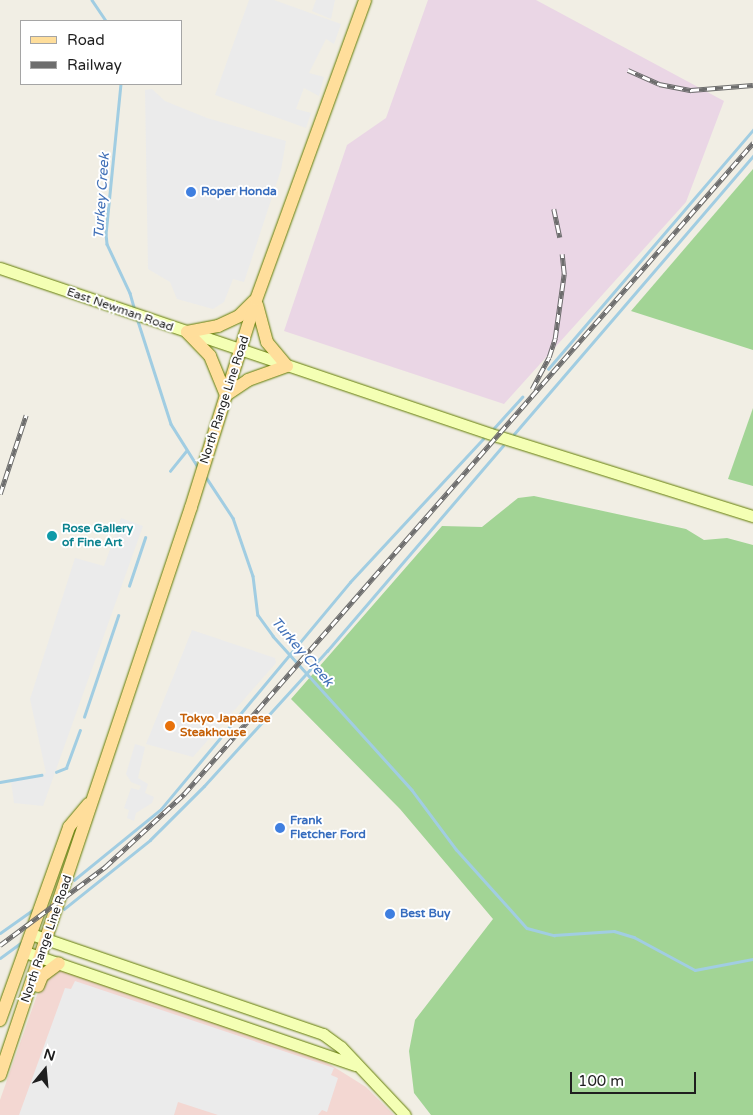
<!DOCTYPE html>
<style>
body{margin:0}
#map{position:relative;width:753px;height:1115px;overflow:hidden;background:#f1eee4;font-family:"Varela Round",sans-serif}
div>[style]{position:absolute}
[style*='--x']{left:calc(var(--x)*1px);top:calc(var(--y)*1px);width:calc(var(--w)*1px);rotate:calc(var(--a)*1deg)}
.commercial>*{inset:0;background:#f3d7d2}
.industrial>*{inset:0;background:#ead6e5}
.forest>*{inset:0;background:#a2d495}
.parking>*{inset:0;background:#ebebeb}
.stream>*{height:2.5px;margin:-1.25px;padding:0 1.25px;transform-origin:1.25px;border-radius:1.25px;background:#a1cde2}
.roads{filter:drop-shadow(0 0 1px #627c00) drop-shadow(0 0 1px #627c00)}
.secondary>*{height:11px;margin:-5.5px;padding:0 5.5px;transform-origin:5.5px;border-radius:5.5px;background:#f4ffb4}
.primary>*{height:12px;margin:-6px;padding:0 6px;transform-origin:6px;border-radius:6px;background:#ffde9b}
.rail>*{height:4.5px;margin-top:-2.25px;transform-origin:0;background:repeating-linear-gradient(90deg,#fff 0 8px,#6d6d6d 0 16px);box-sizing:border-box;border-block:1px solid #6d6d6d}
.dots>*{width:14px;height:14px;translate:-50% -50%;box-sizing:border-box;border:2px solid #fff;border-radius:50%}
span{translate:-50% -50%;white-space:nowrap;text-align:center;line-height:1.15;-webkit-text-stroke:4px #fff;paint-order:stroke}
.shop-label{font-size:12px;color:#366cbe;font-weight:700}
.left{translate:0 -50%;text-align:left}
.street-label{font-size:12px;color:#1f1f1f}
.culture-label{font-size:12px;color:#0d838f;font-weight:700}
.food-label{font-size:12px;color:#c56008;font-weight:700}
.water-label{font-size:14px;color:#4271b8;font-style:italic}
.legend{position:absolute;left:20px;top:20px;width:162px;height:65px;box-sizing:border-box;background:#fff;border:1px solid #a5a5a5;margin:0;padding:6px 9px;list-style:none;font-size:15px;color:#1f1f1f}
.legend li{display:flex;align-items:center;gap:10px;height:25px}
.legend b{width:25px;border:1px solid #a5a5a5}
.north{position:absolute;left:20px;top:1045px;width:50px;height:50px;-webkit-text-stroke:4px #fff;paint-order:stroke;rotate:17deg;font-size:14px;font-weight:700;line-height:20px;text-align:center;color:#1f1f1f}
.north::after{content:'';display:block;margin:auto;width:18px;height:22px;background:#1f1f1f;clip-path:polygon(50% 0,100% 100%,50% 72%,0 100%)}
.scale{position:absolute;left:570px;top:1072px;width:126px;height:22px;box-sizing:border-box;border:2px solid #1f1f1f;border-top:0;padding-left:6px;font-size:15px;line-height:18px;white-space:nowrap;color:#1f1f1f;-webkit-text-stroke:4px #fff;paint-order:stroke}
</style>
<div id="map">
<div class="commercial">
<i style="clip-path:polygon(60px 969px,318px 1057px,366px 1087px,394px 1115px,0 1115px,0 1100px,42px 981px)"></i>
</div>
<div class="industrial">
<i style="clip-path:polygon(428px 0,536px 0,724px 101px,686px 202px,504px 404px,284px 331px,347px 145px,386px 118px)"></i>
</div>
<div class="forest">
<i style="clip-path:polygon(753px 169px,753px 350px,631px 311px)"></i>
<i style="clip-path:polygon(753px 408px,753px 486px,728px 479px)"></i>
<i style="clip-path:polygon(534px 496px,686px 529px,704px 540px,727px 538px,753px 545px,753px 1115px,431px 1115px,414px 1093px,409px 1051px,415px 1020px,493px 919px,400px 809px,291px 699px,442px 526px,482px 527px,518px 498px)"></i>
</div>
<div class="parking">
<i style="clip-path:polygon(249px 0,274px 0,341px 24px,334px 44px,326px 39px,309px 73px,324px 77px,319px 96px,304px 88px,296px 109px,311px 113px,306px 128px,215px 95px)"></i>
<i style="clip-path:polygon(316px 0,335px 0,331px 19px,312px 11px)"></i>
<i style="clip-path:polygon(152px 89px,165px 101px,207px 118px,286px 141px,281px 170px,244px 282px,233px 279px,224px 302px,213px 309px,177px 299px,170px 282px,148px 269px,145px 90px)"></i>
<i style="clip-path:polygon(121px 518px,143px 526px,43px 806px,14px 803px,11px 781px,46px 773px,30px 699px,75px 558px,104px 566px)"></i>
<i style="clip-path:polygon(192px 630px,275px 658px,276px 663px,193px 757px,146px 744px)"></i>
<i style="clip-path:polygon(135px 744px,145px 747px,138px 778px,148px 784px,145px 793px,154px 797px,152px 803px,136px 813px,134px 821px,127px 818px,129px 810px,124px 808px,131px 788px,139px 790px,141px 786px,131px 782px,126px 774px)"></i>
<i style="clip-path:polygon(75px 981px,334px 1068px,331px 1075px,338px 1078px,327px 1112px,322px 1110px,318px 1115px,218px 1115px,178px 1102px,174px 1115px,19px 1115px,65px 988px,71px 989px)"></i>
</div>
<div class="stream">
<i style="--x:92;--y:0;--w:25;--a:56"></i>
<i style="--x:121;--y:84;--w:151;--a:95.7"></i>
<i style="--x:106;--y:234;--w:10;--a:84"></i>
<i style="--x:107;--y:244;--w:54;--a:64.9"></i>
<i style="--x:130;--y:293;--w:19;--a:74"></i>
<i style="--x:137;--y:318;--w:111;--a:72.2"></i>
<i style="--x:171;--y:424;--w:51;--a:57.9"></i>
<i style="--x:548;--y:369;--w:315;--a:-49.4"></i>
<i style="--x:494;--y:428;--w:42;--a:-47.9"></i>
<i style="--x:514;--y:434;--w:367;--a:-49.3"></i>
<i style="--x:170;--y:471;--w:26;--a:-51"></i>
<i style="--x:206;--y:477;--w:49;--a:56.6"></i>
<i style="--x:233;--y:518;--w:61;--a:71"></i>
<i style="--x:253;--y:576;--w:39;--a:83"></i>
<i style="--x:258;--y:615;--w:26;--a:54"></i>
<i style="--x:273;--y:636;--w:207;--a:47.9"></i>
<i style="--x:412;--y:790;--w:74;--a:53.3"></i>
<i style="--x:456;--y:849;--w:106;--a:48.1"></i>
<i style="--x:527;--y:928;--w:28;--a:15"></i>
<i style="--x:554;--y:935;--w:60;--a:-3.8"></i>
<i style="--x:614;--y:931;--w:21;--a:17"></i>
<i style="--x:634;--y:937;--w:69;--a:28.4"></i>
<i style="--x:695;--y:970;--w:59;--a:-10.7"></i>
<i style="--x:129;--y:586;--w:51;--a:-71.6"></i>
<i style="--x:84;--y:717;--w:107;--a:-71.4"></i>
<i style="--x:56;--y:772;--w:11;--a:-22"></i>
<i style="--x:66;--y:768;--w:40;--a:-69.8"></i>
<i style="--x:0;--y:782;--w:42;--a:-9.7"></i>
<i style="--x:74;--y:880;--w:112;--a:-39.2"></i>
<i style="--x:161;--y:809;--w:295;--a:-50.2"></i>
<i style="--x:350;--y:582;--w:195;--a:-47.1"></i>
<i style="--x:64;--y:909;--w:110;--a:-38.7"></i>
<i style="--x:150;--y:840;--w:76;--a:-45"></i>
<i style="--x:204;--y:786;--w:183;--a:-47.7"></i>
<i style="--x:327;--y:651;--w:270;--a:-49.4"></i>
<i style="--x:0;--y:933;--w:42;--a:-35.2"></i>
<i style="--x:0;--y:958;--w:27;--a:-36"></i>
</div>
<div class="roads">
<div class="secondary">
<i style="--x:0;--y:268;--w:525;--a:18.68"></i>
<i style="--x:497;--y:436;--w:268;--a:17.4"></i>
<i style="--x:31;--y:934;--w:309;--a:18.9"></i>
<i style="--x:323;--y:1034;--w:22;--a:36"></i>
<i style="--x:341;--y:1047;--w:93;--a:46.7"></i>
<i style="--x:25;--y:952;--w:349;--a:18.9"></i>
</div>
<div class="primary">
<i style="--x:187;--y:332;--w:33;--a:46"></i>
<i style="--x:210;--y:356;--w:42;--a:67.7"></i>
<i style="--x:226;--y:395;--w:27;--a:-34"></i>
<i style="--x:248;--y:380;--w:41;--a:-19.7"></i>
<i style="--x:287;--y:366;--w:31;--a:-130"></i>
<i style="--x:267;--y:342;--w:38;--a:-105"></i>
<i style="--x:187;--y:332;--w:32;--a:-11"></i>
<i style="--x:218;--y:326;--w:23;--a:-25"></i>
<i style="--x:239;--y:316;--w:21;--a:-45"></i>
<i style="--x:38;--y:986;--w:11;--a:-68"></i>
<i style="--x:42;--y:976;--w:21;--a:-37"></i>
<i style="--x:0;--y:1020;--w:205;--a:-70.3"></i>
<i style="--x:69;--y:827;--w:30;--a:-50"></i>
<i style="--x:0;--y:1075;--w:599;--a:-71.41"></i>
<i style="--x:191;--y:507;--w:217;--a:-72.6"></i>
<i style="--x:256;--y:300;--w:319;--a:-70"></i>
</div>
</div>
<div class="rail">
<i style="--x:628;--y:70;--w:34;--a:24"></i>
<i style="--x:659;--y:84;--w:33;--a:11"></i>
<i style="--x:691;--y:90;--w:62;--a:-4.6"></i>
<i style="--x:554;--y:209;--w:29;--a:78"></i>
<i style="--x:532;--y:389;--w:36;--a:-62"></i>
<i style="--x:549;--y:357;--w:20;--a:-72"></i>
<i style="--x:555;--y:338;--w:65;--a:-82"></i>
<i style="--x:564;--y:274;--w:20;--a:-96"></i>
<i style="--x:0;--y:494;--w:83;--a:-71.8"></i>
<i style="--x:0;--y:945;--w:131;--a:-36.6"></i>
<i style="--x:105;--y:867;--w:108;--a:-42.7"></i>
<i style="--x:184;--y:794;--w:865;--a:-48.85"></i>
</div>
<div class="dots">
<i style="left:191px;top:192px;background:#3f7fe0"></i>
<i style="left:52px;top:536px;background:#0f9aa8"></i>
<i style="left:170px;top:726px;background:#e8710a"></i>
<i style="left:280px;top:828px;background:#3f7fe0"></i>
<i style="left:390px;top:914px;background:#3f7fe0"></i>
</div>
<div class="shop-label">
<span class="left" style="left:201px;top:192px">Roper Honda</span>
<span class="left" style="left:290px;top:828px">Frank<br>Fletcher Ford</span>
<span class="left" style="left:400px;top:914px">Best Buy</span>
</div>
<div class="street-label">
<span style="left:120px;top:310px;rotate:19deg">East Newman Road</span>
<span style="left:225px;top:400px;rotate:-72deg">North Range Line Road</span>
<span style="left:47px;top:939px;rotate:-71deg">North Range Line Road</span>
</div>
<div class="culture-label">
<span class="left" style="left:62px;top:536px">Rose Gallery<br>of Fine Art</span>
</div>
<div class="food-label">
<span class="left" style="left:180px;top:726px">Tokyo Japanese<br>Steakhouse</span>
</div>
<div class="water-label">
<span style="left:102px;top:196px;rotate:-86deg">Turkey Creek</span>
<span style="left:302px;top:652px;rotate:49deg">Turkey Creek</span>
</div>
<ul class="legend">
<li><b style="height:6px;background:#ffde9b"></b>Road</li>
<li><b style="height:6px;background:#6d6d6d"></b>Railway</li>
</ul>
<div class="north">N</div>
<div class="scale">100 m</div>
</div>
